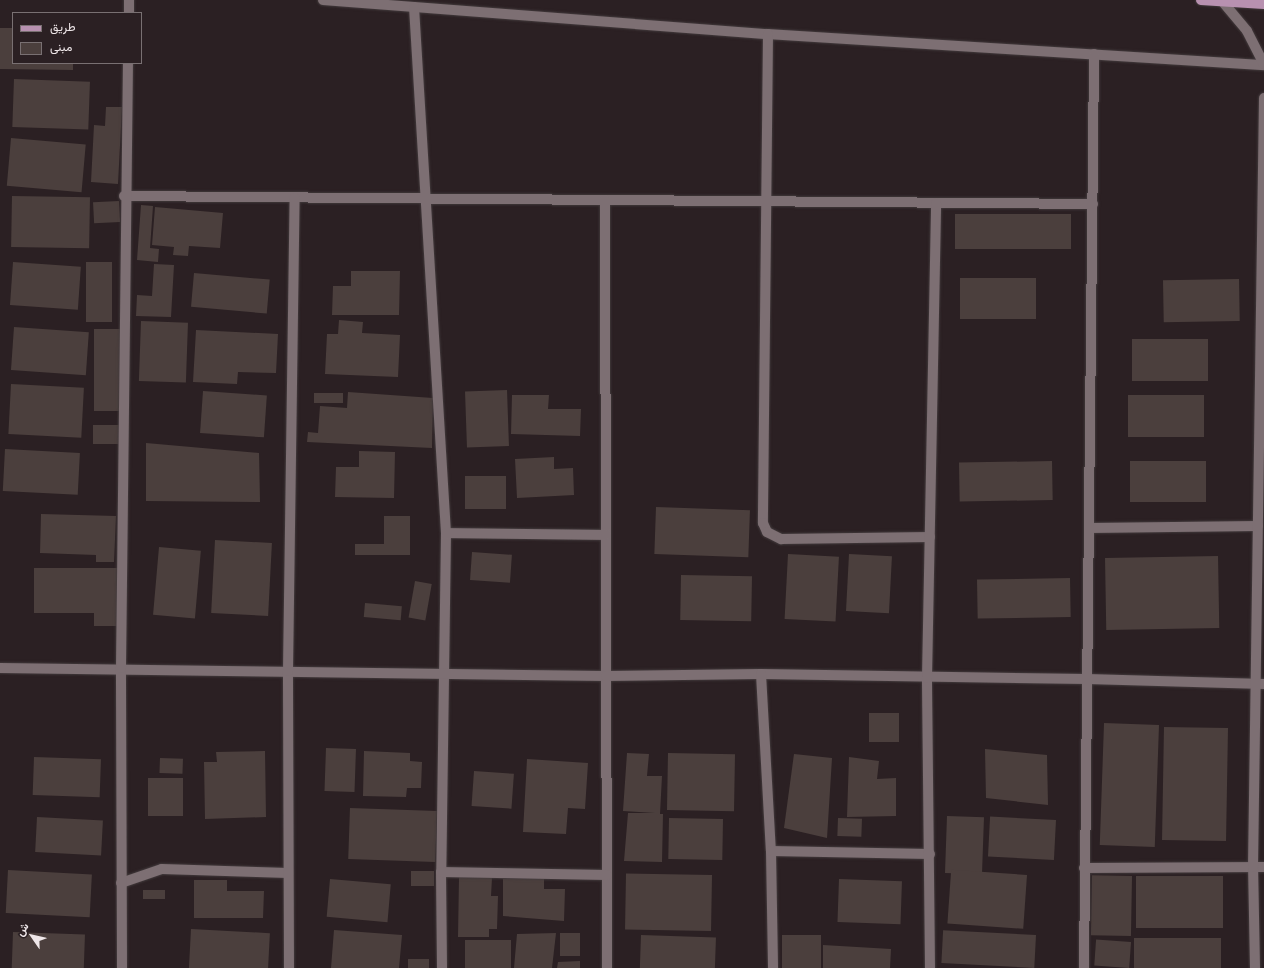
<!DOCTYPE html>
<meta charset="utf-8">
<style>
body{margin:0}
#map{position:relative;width:1264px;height:968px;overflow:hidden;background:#2b2023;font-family:Ubuntu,Vazirmatn,sans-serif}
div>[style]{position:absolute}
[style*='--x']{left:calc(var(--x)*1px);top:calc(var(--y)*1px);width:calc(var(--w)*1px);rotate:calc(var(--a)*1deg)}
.building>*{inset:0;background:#4b3f3d;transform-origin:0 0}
.roads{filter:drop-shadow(0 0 1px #433b3d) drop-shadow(0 0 1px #433b3d)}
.minor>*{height:10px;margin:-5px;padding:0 5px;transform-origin:5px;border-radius:5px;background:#7d6f73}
.major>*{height:10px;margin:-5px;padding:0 5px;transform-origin:5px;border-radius:5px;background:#b891b0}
span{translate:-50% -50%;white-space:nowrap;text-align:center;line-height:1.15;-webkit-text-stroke:3px #2b2023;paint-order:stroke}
.legend{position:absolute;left:12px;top:12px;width:130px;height:52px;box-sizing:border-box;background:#2b2023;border:1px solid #797072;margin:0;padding:5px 7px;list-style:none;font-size:12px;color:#efe7e9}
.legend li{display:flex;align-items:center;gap:8px;height:20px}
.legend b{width:20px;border:1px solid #797072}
.north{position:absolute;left:12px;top:916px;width:40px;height:40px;-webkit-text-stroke:3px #2b2023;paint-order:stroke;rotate:304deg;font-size:11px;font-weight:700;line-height:16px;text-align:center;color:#efe7e9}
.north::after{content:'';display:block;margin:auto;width:14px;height:18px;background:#efe7e9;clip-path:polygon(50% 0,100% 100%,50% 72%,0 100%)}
</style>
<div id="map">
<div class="building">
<i style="clip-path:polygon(0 28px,13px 28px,13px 63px,73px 63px,73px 70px,0 69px)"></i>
<i style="left:14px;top:79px;width:76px;height:48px;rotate:2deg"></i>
<i style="clip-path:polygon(106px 107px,122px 107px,118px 184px,91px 182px,94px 125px,105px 126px)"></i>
<i style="left:11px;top:138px;width:75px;height:48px;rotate:5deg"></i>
<i style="left:12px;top:196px;width:78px;height:51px;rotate:1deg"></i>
<i style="left:119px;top:201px;width:21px;height:26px;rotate:87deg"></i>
<i style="clip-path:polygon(141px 205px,153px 206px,150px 248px,159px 249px,158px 262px,137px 260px)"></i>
<i style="clip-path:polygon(155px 207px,223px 213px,220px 248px,189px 246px,188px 256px,173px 255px,174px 247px,152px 245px)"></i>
<i style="left:955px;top:214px;width:116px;height:35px"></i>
<i style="left:13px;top:262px;width:68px;height:43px;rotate:4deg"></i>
<i style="left:86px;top:262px;width:26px;height:60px"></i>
<i style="clip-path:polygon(154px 264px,174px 265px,171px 317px,136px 316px,137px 295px,152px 296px)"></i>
<i style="clip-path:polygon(351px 271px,400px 271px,399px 315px,332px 315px,333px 286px,351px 286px)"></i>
<i style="left:194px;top:273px;width:76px;height:34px;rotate:5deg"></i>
<i style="left:1036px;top:278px;width:41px;height:76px;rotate:90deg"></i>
<i style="left:1239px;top:279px;width:42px;height:76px;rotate:89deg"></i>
<i style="clip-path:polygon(339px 320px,363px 322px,362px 333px,400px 335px,398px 377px,325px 374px,327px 334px,338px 334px)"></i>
<i style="left:141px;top:321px;width:47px;height:60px;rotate:2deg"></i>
<i style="left:14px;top:327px;width:75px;height:43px;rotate:4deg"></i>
<i style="left:94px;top:329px;width:27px;height:82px"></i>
<i style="clip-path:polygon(196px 330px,278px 334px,276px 373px,238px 372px,237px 384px,193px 382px)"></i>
<i style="left:1208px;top:339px;width:42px;height:76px;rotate:90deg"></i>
<i style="left:11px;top:384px;width:73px;height:50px;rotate:3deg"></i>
<i style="left:507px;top:390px;width:56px;height:42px;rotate:88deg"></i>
<i style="left:203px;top:391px;width:64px;height:42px;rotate:4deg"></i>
<i style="clip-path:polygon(348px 392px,433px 398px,432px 448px,307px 442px,308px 432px,318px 433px,320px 406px,347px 408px)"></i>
<i style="left:314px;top:393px;width:29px;height:10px"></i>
<i style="clip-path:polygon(512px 395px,549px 395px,548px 409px,581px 409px,580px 436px,511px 434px)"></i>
<i style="left:1204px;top:395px;width:42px;height:76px;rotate:90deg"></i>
<i style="left:93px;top:425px;width:28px;height:19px"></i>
<i style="clip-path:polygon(146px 443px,259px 453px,260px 502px,146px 501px)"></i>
<i style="left:5px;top:449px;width:75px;height:42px;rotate:3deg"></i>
<i style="clip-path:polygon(359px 451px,395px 452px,394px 498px,335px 497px,336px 467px,359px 467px)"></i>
<i style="clip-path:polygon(554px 457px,554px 469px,573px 468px,574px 495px,517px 498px,515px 459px)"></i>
<i style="left:1052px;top:461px;width:39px;height:93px;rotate:89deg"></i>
<i style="left:1206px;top:461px;width:41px;height:76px;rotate:90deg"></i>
<i style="left:465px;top:476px;width:41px;height:33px"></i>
<i style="left:656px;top:507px;width:94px;height:47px;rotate:2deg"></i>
<i style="clip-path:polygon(41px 514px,116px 516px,114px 562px,96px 562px,96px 555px,40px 553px)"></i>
<i style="clip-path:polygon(384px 516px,410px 516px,410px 555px,355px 555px,355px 544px,384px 544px)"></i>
<i style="left:215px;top:540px;width:57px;height:73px;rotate:3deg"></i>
<i style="left:159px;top:547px;width:42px;height:68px;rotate:5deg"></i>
<i style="left:472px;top:552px;width:40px;height:28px;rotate:4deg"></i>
<i style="left:788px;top:554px;width:51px;height:65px;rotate:3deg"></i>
<i style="left:849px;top:554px;width:43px;height:57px;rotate:3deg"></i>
<i style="left:1218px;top:556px;width:72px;height:113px;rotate:89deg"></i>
<i style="clip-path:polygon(34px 568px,118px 568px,118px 626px,94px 626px,94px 613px,34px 613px)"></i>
<i style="left:681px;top:575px;width:71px;height:45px;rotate:1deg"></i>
<i style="left:1070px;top:578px;width:39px;height:93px;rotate:89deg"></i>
<i style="left:415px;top:581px;width:17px;height:37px;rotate:10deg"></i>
<i style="left:365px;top:603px;width:37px;height:14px;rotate:5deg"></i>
<i style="left:869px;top:713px;width:30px;height:29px"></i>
<i style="left:1159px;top:725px;width:122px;height:55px;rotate:92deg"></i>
<i style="left:1164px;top:727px;width:64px;height:113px;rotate:1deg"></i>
<i style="left:326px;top:748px;width:30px;height:43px;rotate:2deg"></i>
<i style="clip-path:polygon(985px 749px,1047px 755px,1048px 805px,986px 798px)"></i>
<i style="clip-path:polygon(265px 751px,266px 817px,205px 819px,204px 762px,217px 762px,216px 752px)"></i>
<i style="clip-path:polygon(364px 751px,410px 753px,410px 761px,422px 762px,421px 788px,407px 788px,406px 797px,363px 796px)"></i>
<i style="clip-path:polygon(627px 753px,649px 754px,647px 776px,662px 776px,660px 814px,663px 814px,662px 862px,624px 861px,628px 813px,655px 813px,623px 811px)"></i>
<i style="left:668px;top:753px;width:67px;height:57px;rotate:1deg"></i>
<i style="clip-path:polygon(794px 754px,832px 758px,827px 838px,784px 828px)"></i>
<i style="left:34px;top:757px;width:67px;height:38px;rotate:2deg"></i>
<i style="clip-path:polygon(849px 757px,879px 761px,877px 779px,896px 778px,896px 816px,847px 817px)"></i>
<i style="left:160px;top:758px;width:23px;height:15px;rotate:2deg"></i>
<i style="clip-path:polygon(527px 759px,588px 763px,585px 809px,568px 808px,566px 834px,523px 832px)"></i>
<i style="left:474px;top:771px;width:40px;height:35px;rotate:4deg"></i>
<i style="left:148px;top:778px;width:35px;height:38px"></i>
<i style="left:350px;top:808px;width:87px;height:51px;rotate:2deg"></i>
<i style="left:947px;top:816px;width:37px;height:57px;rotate:2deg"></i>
<i style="left:37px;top:817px;width:66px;height:35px;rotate:3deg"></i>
<i style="left:838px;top:818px;width:24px;height:18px;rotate:2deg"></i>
<i style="left:723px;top:819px;width:41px;height:54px;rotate:91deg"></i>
<i style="left:1056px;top:820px;width:40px;height:66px;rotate:93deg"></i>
<i style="left:8px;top:870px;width:84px;height:43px;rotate:3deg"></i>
<i style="left:434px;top:871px;width:15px;height:23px;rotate:90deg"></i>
<i style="left:712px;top:875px;width:56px;height:86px;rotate:91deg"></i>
<i style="left:1027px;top:875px;width:54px;height:76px;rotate:94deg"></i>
<i style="left:1132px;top:876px;width:60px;height:40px;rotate:91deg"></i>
<i style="left:1136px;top:876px;width:87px;height:52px"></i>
<i style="clip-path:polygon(459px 877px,492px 878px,491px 896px,498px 896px,497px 929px,489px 929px,489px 937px,458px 937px)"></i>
<i style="left:330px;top:879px;width:61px;height:38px;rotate:5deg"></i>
<i style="clip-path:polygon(503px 879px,544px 879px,544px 889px,565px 889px,564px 921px,503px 916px)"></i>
<i style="left:839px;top:879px;width:63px;height:43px;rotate:2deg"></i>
<i style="clip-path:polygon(194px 880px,227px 880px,227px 891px,264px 891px,263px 918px,194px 918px)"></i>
<i style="left:143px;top:890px;width:22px;height:9px"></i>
<i style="left:191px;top:929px;width:79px;height:39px;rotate:3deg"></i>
<i style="clip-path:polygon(334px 930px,402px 935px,399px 968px,331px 968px)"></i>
<i style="left:13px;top:932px;width:72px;height:36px;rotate:2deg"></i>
<i style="clip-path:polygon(556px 933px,552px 968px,514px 968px,517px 934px)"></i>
<i style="left:580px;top:933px;width:23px;height:20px;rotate:90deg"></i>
<i style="left:641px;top:935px;width:75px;height:33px;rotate:2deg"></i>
<i style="left:782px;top:935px;width:39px;height:33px"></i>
<i style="left:1036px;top:935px;width:33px;height:93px;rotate:93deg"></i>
<i style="left:1221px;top:938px;width:30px;height:87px;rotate:90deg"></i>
<i style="left:465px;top:940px;width:46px;height:28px"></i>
<i style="left:1131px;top:942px;width:26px;height:35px;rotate:94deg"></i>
<i style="clip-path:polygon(823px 945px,891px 949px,890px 968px,823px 968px)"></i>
<i style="left:408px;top:959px;width:21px;height:9px"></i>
<i style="clip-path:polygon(580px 961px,580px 968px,557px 968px,558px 962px)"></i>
</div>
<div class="roads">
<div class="minor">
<i style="--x:323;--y:0;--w:446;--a:4.4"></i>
<i style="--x:768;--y:34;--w:497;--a:3.6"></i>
<i style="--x:1222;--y:1;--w:39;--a:50"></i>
<i style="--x:1247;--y:31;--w:37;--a:63"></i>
<i style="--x:414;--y:7;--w:527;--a:86.52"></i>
<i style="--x:446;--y:533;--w:339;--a:90.8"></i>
<i style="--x:441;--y:872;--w:96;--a:89.4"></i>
<i style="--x:129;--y:13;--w:13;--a:-90"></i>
<i style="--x:768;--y:34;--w:489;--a:90.6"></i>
<i style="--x:763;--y:523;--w:10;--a:66"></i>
<i style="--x:767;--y:532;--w:16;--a:27"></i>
<i style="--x:781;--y:539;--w:149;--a:-0.8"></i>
<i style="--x:124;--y:196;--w:969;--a:0.47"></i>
<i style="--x:605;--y:200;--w:768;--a:89.85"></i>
<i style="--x:1089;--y:528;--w:169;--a:-0.7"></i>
<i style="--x:446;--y:533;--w:160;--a:0.7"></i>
<i style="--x:0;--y:668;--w:606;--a:0.76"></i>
<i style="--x:606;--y:676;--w:155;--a:-0.7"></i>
<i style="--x:761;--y:674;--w:326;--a:0.9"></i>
<i style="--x:1087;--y:679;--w:177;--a:1.6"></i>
<i style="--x:761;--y:674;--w:177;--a:86.8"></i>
<i style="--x:771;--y:851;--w:117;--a:89"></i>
<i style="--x:771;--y:851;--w:159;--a:1.1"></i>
<i style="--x:1084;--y:868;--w:180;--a:-0.3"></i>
<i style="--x:441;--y:872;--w:166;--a:1"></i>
<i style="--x:121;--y:883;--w:43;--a:-18.9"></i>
<i style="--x:162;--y:869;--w:126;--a:1.8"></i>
<i style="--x:122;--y:968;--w:300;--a:-90.2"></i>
<i style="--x:121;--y:668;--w:605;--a:-89.34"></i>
<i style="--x:289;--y:968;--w:297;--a:-90.2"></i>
<i style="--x:288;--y:671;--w:473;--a:-89.2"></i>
<i style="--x:930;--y:968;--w:290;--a:-90.6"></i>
<i style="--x:927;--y:678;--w:475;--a:-88.9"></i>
<i style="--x:1084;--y:968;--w:914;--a:-89.37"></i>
<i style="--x:1255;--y:968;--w:101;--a:-91.1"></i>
<i style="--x:1253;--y:867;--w:769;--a:-89.18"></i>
</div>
<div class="major">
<i style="--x:1201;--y:0;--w:63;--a:3.6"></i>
</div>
</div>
<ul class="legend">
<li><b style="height:5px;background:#b891b0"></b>طريق</li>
<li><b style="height:11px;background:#4b3f3d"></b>مبنى</li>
</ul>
<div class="north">ش</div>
</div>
